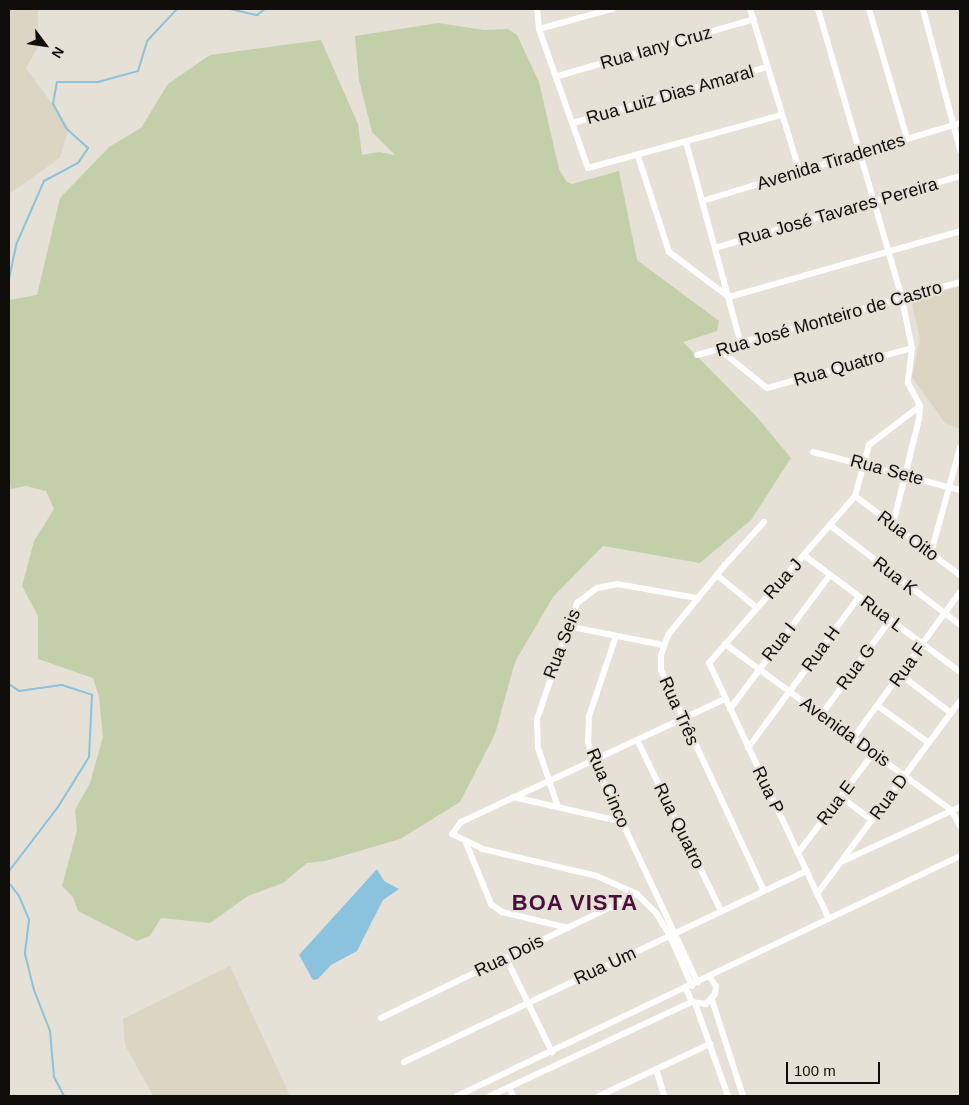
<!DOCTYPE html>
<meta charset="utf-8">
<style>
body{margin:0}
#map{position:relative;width:969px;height:1105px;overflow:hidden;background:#e5e1d6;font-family:Arial,sans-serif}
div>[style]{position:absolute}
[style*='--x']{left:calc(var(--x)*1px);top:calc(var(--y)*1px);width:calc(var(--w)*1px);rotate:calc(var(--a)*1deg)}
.built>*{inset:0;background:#dcd5c3}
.green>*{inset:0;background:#c3cfa9}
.water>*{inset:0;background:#8bc2de}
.stream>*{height:2px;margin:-1px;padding:0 1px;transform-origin:1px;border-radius:1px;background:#8bc2de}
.minor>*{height:6px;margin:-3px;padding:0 3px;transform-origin:3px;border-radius:3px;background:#fff}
span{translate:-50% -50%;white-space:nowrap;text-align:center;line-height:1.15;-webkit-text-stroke:4.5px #e5e1d6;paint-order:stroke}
.street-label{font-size:18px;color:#0f0e0a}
.district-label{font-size:22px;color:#470e39;font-weight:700;letter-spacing:1px}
.frame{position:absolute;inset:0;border:10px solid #0f0e0a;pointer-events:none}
.north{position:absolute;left:20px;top:20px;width:50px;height:50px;-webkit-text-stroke:4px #e5e1d6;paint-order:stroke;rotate:121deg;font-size:14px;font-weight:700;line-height:20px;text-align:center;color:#0f0e0a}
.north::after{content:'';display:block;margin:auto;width:18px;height:22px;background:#0f0e0a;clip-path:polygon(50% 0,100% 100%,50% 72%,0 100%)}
.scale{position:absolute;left:786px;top:1062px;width:94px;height:22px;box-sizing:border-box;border:2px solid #0f0e0a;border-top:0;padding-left:6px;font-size:15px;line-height:18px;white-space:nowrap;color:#0f0e0a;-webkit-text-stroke:4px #e5e1d6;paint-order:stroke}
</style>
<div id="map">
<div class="built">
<i style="clip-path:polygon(9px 9px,38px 9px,38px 47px,26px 68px,69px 127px,60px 158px,9px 194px)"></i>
<i style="clip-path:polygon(960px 286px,960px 429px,945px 423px,912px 377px,920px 338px,911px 300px)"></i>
<i style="clip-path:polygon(230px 966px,290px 1096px,153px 1096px,125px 1045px,123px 1019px)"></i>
</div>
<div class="green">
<i style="clip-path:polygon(438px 23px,484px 30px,508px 29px,517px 35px,539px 82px,559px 169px,566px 181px,572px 184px,619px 171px,637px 260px,719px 321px,717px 331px,683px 342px,756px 416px,791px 458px,751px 520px,700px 563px,603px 546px,553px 597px,515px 662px,495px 734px,460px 802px,400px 839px,325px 861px,307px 863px,283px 883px,248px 896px,210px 923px,161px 918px,150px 936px,137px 941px,78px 911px,73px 897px,62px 886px,77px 830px,75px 810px,90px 783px,103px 737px,99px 697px,93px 678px,38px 659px,38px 616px,22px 586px,34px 541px,54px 509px,46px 491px,26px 486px,11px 489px,9px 480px,9px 300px,37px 295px,60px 198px,109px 147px,141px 128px,168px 84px,210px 55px,321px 40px,358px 124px,362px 155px,379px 152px,395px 155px,372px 132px,359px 80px,355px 36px)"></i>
</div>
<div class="water">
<i style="clip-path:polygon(377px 869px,384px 881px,399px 889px,383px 900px,357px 951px,331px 965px,318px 979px,313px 980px,299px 955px)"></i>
</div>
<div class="stream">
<i style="--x:230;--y:9;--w:28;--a:13"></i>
<i style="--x:257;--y:15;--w:10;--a:-37"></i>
<i style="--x:9;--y:279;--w:35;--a:-78"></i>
<i style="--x:16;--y:245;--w:70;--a:-66.4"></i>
<i style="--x:44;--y:181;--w:38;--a:-28"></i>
<i style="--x:78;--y:163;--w:18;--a:-56"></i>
<i style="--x:88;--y:148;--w:30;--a:-138"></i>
<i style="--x:66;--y:128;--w:27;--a:-118"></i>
<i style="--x:53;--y:104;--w:22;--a:-80"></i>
<i style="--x:57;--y:82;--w:41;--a:0"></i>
<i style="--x:98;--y:82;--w:41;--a:-15.4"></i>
<i style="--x:138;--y:71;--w:31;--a:-73"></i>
<i style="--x:147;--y:41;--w:44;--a:-46.8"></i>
<i style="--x:9;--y:684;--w:12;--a:35"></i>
<i style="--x:19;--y:691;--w:43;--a:-7.9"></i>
<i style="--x:62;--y:685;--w:32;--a:18"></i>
<i style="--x:92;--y:695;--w:62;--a:92.8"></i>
<i style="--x:89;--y:757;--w:59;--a:121.8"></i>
<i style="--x:58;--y:807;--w:81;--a:127.4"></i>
<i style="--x:9;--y:883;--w:16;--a:52"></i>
<i style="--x:19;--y:896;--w:26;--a:67"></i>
<i style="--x:29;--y:920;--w:34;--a:97"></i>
<i style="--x:25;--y:954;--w:37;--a:76"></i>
<i style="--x:34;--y:990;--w:44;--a:68.7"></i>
<i style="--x:50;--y:1031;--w:46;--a:85"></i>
<i style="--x:54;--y:1077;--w:21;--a:62"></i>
</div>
<div class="minor">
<i style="--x:537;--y:9;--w:20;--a:84"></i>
<i style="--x:539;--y:29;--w:147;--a:70.6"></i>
<i style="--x:588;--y:168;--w:201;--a:-15.3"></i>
<i style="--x:750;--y:9;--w:171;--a:73"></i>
<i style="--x:818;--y:9;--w:302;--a:73.8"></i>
<i style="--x:902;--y:299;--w:50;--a:78.5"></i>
<i style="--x:912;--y:348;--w:35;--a:97"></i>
<i style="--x:908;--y:383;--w:26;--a:62"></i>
<i style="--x:920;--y:406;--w:13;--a:94"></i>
<i style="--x:919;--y:419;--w:108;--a:103.9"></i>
<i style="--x:869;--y:9;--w:134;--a:73.6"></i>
<i style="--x:923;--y:9;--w:146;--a:75.3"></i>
<i style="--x:539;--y:29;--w:76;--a:-15.3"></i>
<i style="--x:558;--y:76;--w:204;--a:-16.2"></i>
<i style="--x:573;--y:123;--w:202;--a:-16.1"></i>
<i style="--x:686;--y:142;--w:209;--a:74.8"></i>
<i style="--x:638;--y:156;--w:101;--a:72.1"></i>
<i style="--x:669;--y:252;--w:75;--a:36.9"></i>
<i style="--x:729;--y:297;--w:240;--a:-15.9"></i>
<i style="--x:702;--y:201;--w:270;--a:-16.8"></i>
<i style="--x:715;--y:248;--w:255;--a:-16.4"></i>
<i style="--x:720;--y:350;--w:60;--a:39"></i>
<i style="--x:767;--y:388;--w:150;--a:-15.4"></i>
<i style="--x:697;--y:355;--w:273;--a:-15.5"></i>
<i style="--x:813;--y:452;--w:152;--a:14.5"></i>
<i style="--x:855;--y:496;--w:131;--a:37"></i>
<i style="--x:764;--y:522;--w:58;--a:132.2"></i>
<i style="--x:725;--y:565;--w:90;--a:129.2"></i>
<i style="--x:668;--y:635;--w:21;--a:109"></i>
<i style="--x:661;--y:655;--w:15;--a:90"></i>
<i style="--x:661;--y:670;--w:244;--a:65"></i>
<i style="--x:831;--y:526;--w:163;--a:37.5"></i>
<i style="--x:931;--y:553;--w:109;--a:-74.6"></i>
<i style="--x:805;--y:556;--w:194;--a:36.8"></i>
<i style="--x:717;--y:575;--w:52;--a:39.5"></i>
<i style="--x:567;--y:626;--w:98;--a:11.2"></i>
<i style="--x:616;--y:636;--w:84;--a:108.6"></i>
<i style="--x:589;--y:716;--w:26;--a:92"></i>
<i style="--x:588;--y:742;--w:19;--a:74"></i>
<i style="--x:593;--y:760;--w:246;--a:64.8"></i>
<i style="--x:725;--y:644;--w:282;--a:36.3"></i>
<i style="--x:952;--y:811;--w:17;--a:62"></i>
<i style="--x:901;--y:675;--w:63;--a:37.2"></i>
<i style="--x:878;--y:706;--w:63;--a:36"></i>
<i style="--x:730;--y:709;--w:167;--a:-53.3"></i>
<i style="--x:822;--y:714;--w:116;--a:-54.1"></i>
<i style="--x:854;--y:737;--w:180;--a:-53.8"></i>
<i style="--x:637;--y:740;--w:191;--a:63.8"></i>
<i style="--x:748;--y:748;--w:187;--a:-53.7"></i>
<i style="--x:513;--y:797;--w:113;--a:12.8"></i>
<i style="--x:841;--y:797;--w:39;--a:37"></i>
<i style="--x:558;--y:807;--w:62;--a:-108.7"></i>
<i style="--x:538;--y:748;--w:29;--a:-92"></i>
<i style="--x:537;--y:719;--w:123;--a:-71"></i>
<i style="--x:577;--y:603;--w:25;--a:-37"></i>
<i style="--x:597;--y:588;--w:20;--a:-11"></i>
<i style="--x:617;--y:584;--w:81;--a:9.9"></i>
<i style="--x:466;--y:843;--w:66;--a:67.7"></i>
<i style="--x:491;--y:904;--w:14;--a:36"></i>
<i style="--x:502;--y:912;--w:68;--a:13.6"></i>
<i style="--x:798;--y:853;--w:126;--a:-53"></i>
<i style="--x:843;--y:861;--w:129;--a:-24.8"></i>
<i style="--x:817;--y:894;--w:240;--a:-53.5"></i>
<i style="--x:829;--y:919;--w:283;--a:-115.1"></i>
<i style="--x:709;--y:663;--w:222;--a:-48.8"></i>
<i style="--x:855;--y:496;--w:53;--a:-74.6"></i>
<i style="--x:869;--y:445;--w:64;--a:-37.4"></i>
<i style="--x:506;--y:958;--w:105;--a:63.9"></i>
<i style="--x:692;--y:986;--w:55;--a:-113.7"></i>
<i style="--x:670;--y:936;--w:27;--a:-121"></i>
<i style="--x:656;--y:913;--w:27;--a:-135"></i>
<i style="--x:637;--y:894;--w:44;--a:-155.8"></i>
<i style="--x:597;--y:876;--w:117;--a:-166.7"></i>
<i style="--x:483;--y:849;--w:34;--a:-154"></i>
<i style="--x:452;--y:834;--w:15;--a:-53"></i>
<i style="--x:461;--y:822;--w:291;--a:-25"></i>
<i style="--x:686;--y:989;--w:14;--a:65"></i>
<i style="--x:692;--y:1002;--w:14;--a:8"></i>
<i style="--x:706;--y:1004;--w:13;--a:-48"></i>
<i style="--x:715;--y:994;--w:8;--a:-83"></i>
<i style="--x:716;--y:986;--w:11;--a:-124"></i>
<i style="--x:712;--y:1000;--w:101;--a:72.1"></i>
<i style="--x:695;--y:1003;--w:99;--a:70.5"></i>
<i style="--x:381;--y:1018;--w:284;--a:-25.8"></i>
<i style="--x:404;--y:1062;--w:446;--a:-25.4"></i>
<i style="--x:656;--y:1069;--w:28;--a:73"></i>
<i style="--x:509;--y:1087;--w:10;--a:66"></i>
<i style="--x:457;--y:1096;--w:557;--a:-25.51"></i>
<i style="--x:490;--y:1096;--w:223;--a:-25"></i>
<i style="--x:599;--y:1096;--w:123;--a:-25.1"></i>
</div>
<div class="street-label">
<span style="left:656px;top:48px;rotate:-16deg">Rua Iany Cruz</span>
<span style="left:670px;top:95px;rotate:-16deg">Rua Luiz Dias Amaral</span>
<span style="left:831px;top:162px;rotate:-17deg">Avenida Tiradentes</span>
<span style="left:838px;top:212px;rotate:-16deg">Rua José Tavares Pereira</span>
<span style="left:829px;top:319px;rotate:-16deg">Rua José Monteiro de Castro</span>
<span style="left:839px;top:368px;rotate:-16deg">Rua Quatro</span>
<span style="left:887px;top:470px;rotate:15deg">Rua Sete</span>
<span style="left:908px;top:536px;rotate:37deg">Rua Oito</span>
<span style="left:895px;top:576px;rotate:38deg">Rua K</span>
<span style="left:783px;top:579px;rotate:-48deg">Rua J</span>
<span style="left:882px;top:614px;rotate:36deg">Rua L</span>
<span style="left:779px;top:642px;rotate:-52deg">Rua I</span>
<span style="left:562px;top:644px;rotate:-69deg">Rua Seis</span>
<span style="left:821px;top:649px;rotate:-54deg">Rua H</span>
<span style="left:908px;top:665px;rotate:-54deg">Rua F</span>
<span style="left:856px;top:667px;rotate:-54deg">Rua G</span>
<span style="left:679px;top:711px;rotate:66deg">Rua Três</span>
<span style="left:845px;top:732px;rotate:36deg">Avenida Dois</span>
<span style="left:608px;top:788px;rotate:67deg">Rua Cinco</span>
<span style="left:768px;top:790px;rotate:64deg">Rua P</span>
<span style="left:889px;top:797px;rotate:-54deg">Rua D</span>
<span style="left:836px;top:803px;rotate:-53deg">Rua E</span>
<span style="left:679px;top:826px;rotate:64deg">Rua Quatro</span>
<span style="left:509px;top:956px;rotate:-26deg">Rua Dois</span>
<span style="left:605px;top:966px;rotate:-25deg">Rua Um</span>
</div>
<div class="district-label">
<span style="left:575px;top:903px">BOA VISTA</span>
</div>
<div class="frame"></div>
<div class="north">N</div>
<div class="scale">100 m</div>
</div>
